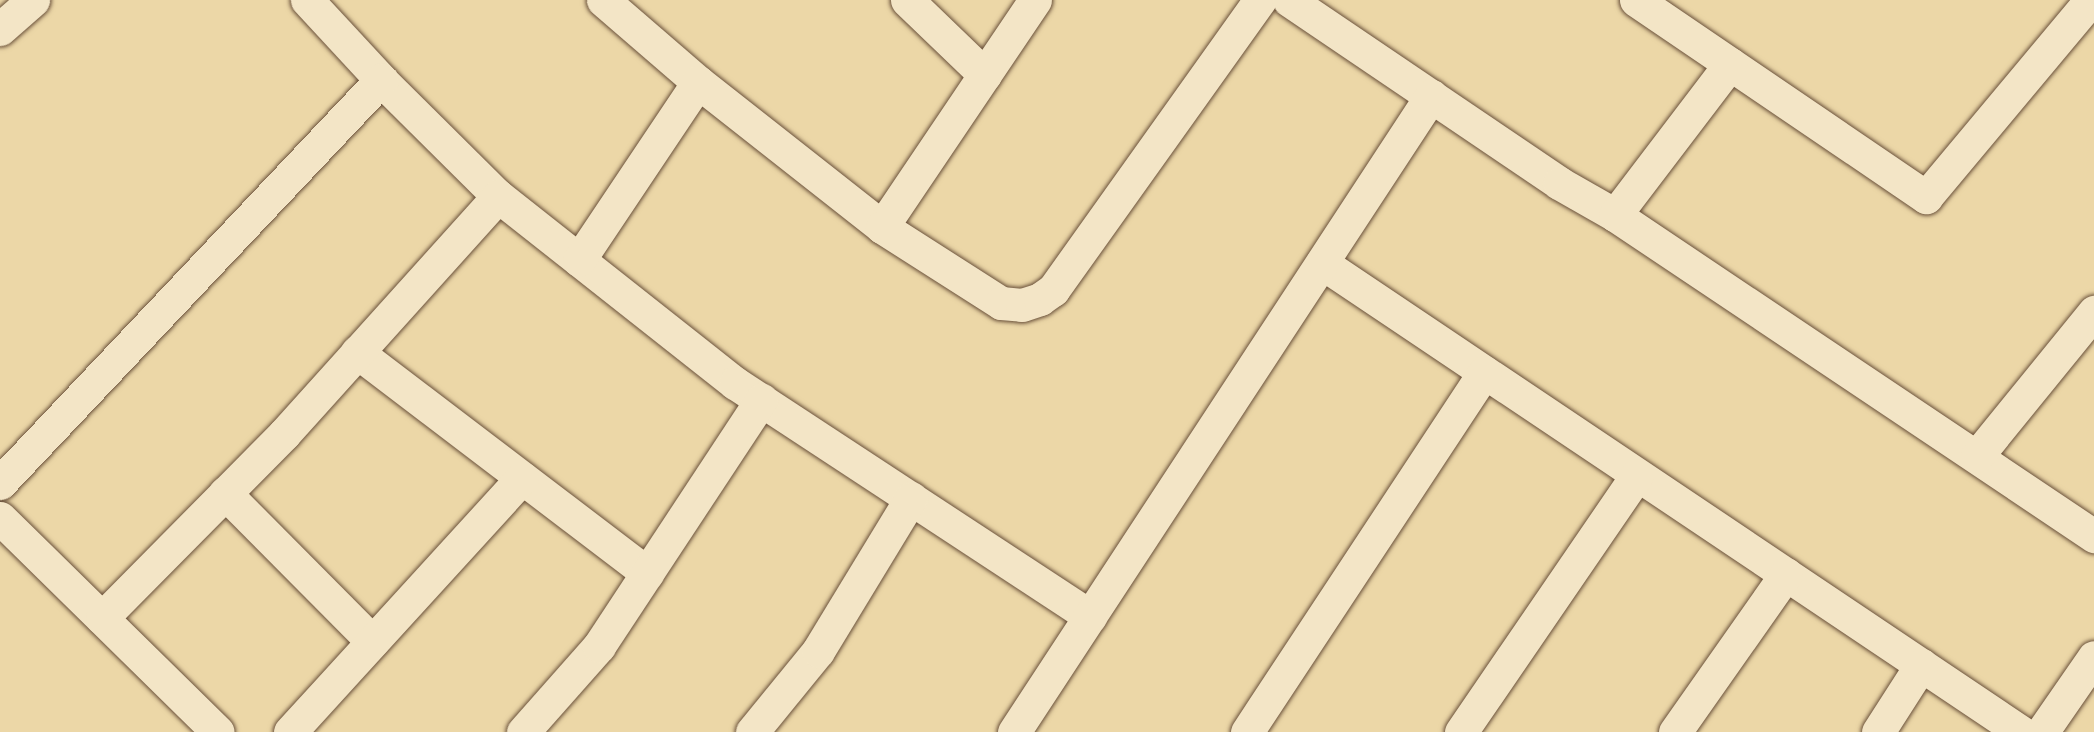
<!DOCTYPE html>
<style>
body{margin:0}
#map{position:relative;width:2094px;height:732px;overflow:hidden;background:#ecd7a7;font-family:"IM FELL Great Primer",serif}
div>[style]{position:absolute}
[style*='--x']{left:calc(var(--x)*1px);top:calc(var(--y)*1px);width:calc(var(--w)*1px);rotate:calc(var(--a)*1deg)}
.roads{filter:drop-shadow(0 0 2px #69503a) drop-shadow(0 0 2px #69503a)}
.street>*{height:33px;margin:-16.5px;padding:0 16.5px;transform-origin:16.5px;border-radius:16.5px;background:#f3e5c6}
.secondary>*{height:33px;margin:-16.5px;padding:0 16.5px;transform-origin:16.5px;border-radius:16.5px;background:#f3e5c6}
span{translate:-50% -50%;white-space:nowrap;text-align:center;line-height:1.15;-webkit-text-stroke:5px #f3e5c6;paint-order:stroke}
</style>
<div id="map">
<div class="roads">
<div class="street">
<i style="--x:307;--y:0;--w:109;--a:47.2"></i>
<i style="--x:381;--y:80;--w:165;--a:44.8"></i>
<i style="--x:498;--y:196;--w:302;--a:38.3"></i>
<i style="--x:735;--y:383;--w:425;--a:33.3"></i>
<i style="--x:603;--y:0;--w:125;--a:40.8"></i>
<i style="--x:698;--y:82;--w:234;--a:38.2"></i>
<i style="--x:907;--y:0;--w:108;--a:43.9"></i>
<i style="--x:1035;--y:0;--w:274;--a:124"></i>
<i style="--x:882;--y:227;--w:141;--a:32.6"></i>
<i style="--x:1001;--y:303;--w:21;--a:5"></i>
<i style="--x:1022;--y:305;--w:19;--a:-18"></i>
<i style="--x:1040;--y:299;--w:16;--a:-35"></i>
<i style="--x:1053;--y:290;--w:356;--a:-54.5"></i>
<i style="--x:1289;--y:0;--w:326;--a:34.1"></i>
<i style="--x:1559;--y:183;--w:64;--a:29.7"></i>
<i style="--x:1615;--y:215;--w:577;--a:33.83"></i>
<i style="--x:1636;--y:0;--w:351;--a:34.2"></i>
<i style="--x:1926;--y:197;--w:257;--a:-50.1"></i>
<i style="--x:1615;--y:215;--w:190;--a:-52.7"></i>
<i style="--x:579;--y:260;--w:214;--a:-56.2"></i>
<i style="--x:1322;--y:263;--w:842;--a:33.86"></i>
<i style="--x:357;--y:352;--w:365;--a:37.3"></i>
<i style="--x:1977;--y:456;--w:186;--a:-50.9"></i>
<i style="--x:0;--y:483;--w:555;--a:-46.61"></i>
<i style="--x:225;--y:493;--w:209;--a:45.2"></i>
<i style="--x:0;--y:518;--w:305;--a:44.5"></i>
<i style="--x:102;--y:618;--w:259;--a:-45.3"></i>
<i style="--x:284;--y:434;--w:320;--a:-48"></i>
<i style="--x:290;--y:732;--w:344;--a:-47.6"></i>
<i style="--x:523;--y:732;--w:115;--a:-48.5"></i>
<i style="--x:599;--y:646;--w:295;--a:-56.6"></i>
<i style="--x:752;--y:732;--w:104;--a:-50.8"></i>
<i style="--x:818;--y:651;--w:179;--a:-58.7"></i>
<i style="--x:1014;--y:732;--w:761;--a:-56.75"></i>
<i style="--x:1247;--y:732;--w:431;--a:-56.6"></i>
<i style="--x:1461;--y:732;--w:311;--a:-55.6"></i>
<i style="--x:1675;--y:732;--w:193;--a:-54.9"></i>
<i style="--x:1878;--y:732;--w:80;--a:-57.3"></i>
<i style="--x:2042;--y:732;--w:91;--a:-55.3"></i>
</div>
<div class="secondary">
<i style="--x:0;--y:29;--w:44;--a:-41.3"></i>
</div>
</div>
</div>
